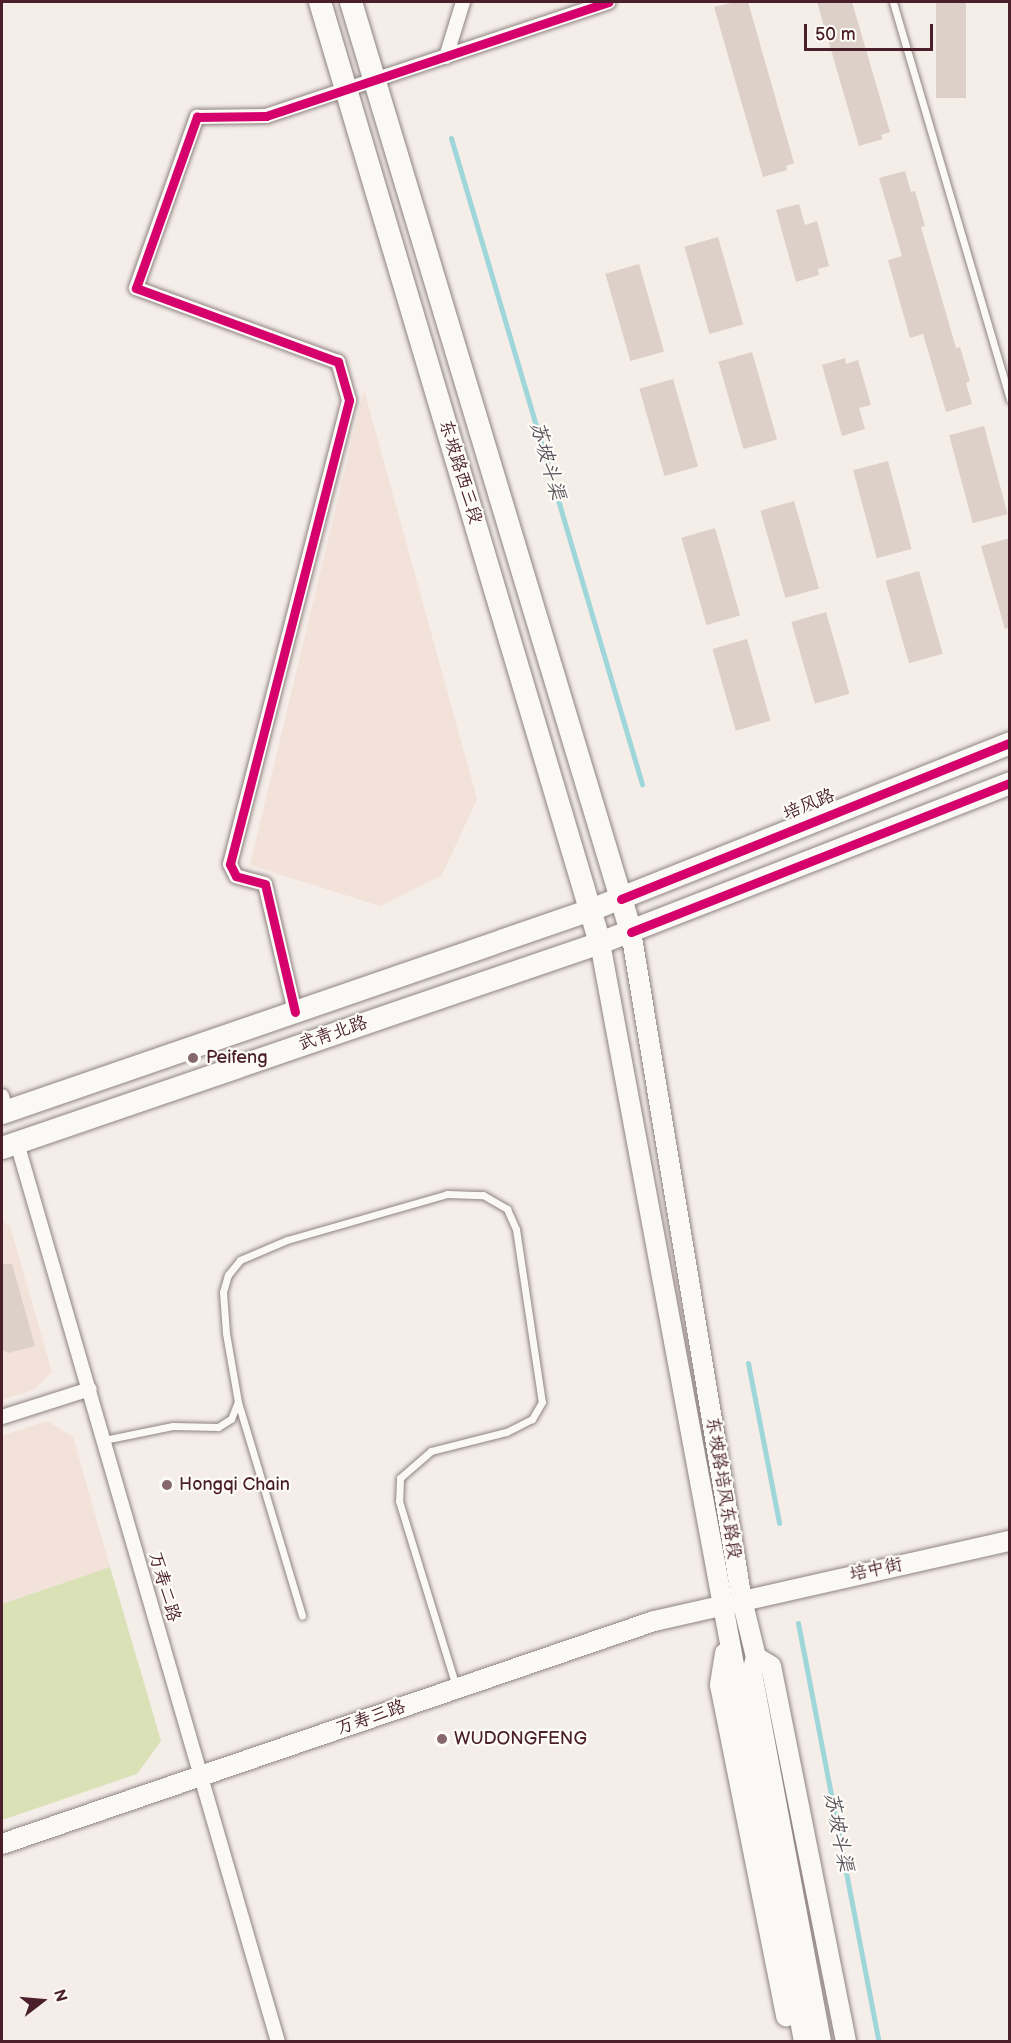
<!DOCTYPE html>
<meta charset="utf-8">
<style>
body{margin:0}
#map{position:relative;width:1011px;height:2043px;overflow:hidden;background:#f4ede8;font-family:"Balsamiq Sans","LXGW WenKai TC",sans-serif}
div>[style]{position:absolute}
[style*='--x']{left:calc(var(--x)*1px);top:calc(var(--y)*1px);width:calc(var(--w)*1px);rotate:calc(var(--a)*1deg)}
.built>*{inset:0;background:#f3e2d9}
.green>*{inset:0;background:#dae1b6}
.stream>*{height:5px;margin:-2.5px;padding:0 2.5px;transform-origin:2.5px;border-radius:2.5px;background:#9fd6da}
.building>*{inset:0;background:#ddd0c9;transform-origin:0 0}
.roads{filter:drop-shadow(0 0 2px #8f8383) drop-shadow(0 0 2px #8f8383)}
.lane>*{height:7px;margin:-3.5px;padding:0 3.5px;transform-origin:3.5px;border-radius:3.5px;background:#faf9f6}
.street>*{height:14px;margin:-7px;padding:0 7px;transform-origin:7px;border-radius:7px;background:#faf9f6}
.secondary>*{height:20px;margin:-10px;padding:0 10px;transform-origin:10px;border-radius:10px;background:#faf9f6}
.primary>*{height:22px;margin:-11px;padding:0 11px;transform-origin:11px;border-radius:11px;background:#faf9f6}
.cycleway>*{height:9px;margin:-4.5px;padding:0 4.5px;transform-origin:4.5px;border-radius:4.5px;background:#d6006c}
.dots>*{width:16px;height:16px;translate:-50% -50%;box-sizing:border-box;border:3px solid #fdfcf7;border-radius:50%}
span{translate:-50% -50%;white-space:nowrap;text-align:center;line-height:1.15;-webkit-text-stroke:4.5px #fdfcf7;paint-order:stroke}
.street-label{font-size:18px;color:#4a1f2b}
.poi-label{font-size:18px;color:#4a1f2b}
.left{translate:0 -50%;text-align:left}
.water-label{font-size:20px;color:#59535e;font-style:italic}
.frame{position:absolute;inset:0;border:3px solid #4a1f2b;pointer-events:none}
.north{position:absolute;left:12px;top:1971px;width:60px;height:60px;-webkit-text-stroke:4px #fdfcf7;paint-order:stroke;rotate:74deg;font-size:16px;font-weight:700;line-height:24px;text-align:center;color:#4a1f2b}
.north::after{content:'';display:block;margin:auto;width:21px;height:27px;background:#4a1f2b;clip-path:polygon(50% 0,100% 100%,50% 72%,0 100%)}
.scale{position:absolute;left:804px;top:24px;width:129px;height:27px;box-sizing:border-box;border:3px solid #4a1f2b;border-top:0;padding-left:8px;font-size:18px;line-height:21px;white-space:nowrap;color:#4a1f2b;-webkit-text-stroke:4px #fdfcf7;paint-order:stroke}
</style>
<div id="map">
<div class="built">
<i style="clip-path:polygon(364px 390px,477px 799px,442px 875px,380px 906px,250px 865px)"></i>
<i style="clip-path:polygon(2px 1221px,10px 1226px,52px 1372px,35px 1389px,2px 1400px)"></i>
<i style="clip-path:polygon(47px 1421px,73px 1437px,110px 1567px,2px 1604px,2px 1436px)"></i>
</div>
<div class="green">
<i style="clip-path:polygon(110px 1567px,161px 1741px,137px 1774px,2px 1820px,2px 1604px)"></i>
</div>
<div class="stream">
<i style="--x:451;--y:138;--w:674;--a:73.53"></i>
<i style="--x:748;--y:1363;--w:163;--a:79"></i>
<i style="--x:798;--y:1623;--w:427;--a:79.1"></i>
</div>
<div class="building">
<i style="clip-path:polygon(735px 2px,748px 2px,794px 163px,786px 166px,787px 170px,763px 177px,714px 7px)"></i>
<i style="clip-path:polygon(817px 2px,852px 2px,890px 132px,881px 135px,883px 139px,859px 146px)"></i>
<i style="left:936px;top:2px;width:30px;height:96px"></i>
<i style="clip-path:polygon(905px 171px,911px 192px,915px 191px,925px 226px,921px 227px,956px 348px,960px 347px,970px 381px,966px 383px,972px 404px,946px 412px,923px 334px,910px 338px,888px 260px,902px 256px,879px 178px)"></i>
<i style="clip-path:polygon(799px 204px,805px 225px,817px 221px,829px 266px,818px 269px,819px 275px,796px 282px,776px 210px)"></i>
<i style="left:718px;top:237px;width:91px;height:35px;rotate:74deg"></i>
<i style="left:639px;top:264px;width:91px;height:35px;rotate:74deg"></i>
<i style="left:752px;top:352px;width:91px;height:35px;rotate:74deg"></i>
<i style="clip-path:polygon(845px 358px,846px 364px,858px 360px,871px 405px,859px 408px,865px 429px,842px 436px,822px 365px)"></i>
<i style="left:673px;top:379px;width:91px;height:35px;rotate:74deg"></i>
<i style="left:984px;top:426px;width:91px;height:36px;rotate:75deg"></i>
<i style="left:888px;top:461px;width:91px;height:36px;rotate:75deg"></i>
<i style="left:794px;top:501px;width:91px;height:35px;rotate:74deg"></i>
<i style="left:715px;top:528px;width:91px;height:35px;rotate:74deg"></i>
<i style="clip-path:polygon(1010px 538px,1010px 627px,1005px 629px,981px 546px)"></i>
<i style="left:919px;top:571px;width:86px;height:35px;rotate:74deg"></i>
<i style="left:826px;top:612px;width:85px;height:36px;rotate:74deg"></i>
<i style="left:747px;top:639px;width:85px;height:36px;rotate:74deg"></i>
<i style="clip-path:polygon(2px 1264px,12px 1264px,35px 1346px,8px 1353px,2px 1349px)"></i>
</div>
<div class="roads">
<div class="lane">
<i style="--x:893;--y:2;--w:414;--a:73.6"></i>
<i style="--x:238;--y:1402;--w:223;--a:73.3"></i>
<i style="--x:104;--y:1440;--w:70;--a:-11.5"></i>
<i style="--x:173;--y:1426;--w:45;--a:1.3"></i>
<i style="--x:218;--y:1427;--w:15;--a:-32"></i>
<i style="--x:231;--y:1419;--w:18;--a:-68"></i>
<i style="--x:238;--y:1402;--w:70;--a:-99.9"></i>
<i style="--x:226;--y:1333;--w:41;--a:-94.2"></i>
<i style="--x:223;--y:1292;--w:18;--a:-74"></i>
<i style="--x:228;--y:1275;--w:19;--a:-51"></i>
<i style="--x:240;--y:1260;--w:51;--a:-23.1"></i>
<i style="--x:287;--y:1240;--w:166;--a:-16"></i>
<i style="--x:447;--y:1194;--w:36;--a:2"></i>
<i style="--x:483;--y:1195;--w:28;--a:30"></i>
<i style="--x:507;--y:1209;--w:22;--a:66"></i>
<i style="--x:516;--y:1229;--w:175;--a:81.5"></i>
<i style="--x:542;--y:1402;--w:20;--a:120"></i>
<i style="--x:532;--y:1419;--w:29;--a:153"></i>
<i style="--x:506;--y:1432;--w:77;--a:165.8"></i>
<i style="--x:431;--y:1451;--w:41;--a:138.9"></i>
<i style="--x:400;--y:1478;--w:23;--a:92"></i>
<i style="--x:399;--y:1501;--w:194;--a:72.9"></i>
</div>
<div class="street">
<i style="--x:446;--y:57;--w:58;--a:-72.8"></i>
<i style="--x:295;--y:1012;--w:131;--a:-103.2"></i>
<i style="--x:265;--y:884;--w:30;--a:-165"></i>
<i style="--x:236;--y:876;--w:13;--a:-117"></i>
<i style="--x:230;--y:864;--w:479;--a:-75.6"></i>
<i style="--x:349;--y:400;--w:40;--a:-106"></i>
<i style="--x:338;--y:362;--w:215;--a:-159.9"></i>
<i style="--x:136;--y:288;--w:182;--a:-70.4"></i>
<i style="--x:197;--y:117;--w:69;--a:-0.8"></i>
<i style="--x:266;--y:116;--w:361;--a:-18.4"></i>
<i style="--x:2;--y:1096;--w:16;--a:75"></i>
<i style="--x:17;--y:1143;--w:936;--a:73.81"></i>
<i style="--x:2;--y:1417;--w:92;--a:-17.7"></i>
</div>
<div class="secondary">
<i style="--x:631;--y:932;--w:677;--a:80.57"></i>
<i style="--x:742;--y:1600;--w:59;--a:76.2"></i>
<i style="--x:756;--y:1657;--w:16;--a:104"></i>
<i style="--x:752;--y:1673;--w:375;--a:79.4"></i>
<i style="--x:600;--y:943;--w:1118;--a:79.48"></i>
<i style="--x:725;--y:1653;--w:32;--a:99"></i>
<i style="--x:720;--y:1685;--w:338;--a:78.7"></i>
<i style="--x:756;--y:1657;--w:17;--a:31"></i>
<i style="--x:771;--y:1666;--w:383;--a:78.7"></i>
<i style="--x:2;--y:1844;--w:689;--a:-18.88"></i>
<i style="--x:654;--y:1621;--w:365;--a:-12.7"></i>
</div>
<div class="primary">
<i style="--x:320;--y:2;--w:982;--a:73.43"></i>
<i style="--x:351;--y:2;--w:971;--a:73.24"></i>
<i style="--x:2;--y:1113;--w:623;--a:-19.02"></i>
<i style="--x:591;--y:910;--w:451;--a:-21.7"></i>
<i style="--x:2;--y:1148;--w:632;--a:-18.92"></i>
<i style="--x:600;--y:943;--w:440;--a:-21.3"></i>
</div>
</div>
<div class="cycleway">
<i style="--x:621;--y:899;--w:419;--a:-21.9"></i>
<i style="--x:631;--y:932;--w:407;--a:-21.5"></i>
<i style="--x:295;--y:1012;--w:131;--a:-103.2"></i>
<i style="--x:265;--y:884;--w:30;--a:-165"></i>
<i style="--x:236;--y:876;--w:13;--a:-117"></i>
<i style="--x:230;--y:864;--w:479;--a:-75.6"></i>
<i style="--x:349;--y:400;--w:40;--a:-106"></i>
<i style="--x:338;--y:362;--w:215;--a:-159.9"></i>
<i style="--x:136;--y:288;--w:182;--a:-70.4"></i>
<i style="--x:197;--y:117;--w:69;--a:-0.8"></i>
<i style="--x:266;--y:116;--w:361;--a:-18.4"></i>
</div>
<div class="dots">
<i style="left:193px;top:1058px;background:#86676d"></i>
<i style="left:167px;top:1485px;background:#86676d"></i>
<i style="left:442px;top:1739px;background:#86676d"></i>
</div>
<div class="street-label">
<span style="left:460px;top:472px;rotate:73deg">东坡路西三段</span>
<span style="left:809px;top:805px;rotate:-22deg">培风路</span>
<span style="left:333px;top:1034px;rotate:-19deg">武青北路</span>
<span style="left:723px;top:1488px;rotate:81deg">东坡路培风东路段</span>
<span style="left:876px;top:1570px;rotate:-12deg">培中街</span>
<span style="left:164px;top:1587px;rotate:74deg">万寿二路</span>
<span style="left:371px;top:1718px;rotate:-19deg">万寿三路</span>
</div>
<div class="poi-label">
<span class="left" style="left:206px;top:1058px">Peifeng</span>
<span class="left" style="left:179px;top:1485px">Hongqi Chain</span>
<span class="left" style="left:454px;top:1739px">WUDONGFENG</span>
</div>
<div class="water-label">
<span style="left:547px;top:461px;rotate:74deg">苏坡斗渠</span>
<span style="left:838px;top:1832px;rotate:79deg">苏坡斗渠</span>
</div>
<div class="frame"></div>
<div class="north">N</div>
<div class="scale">50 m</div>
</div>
